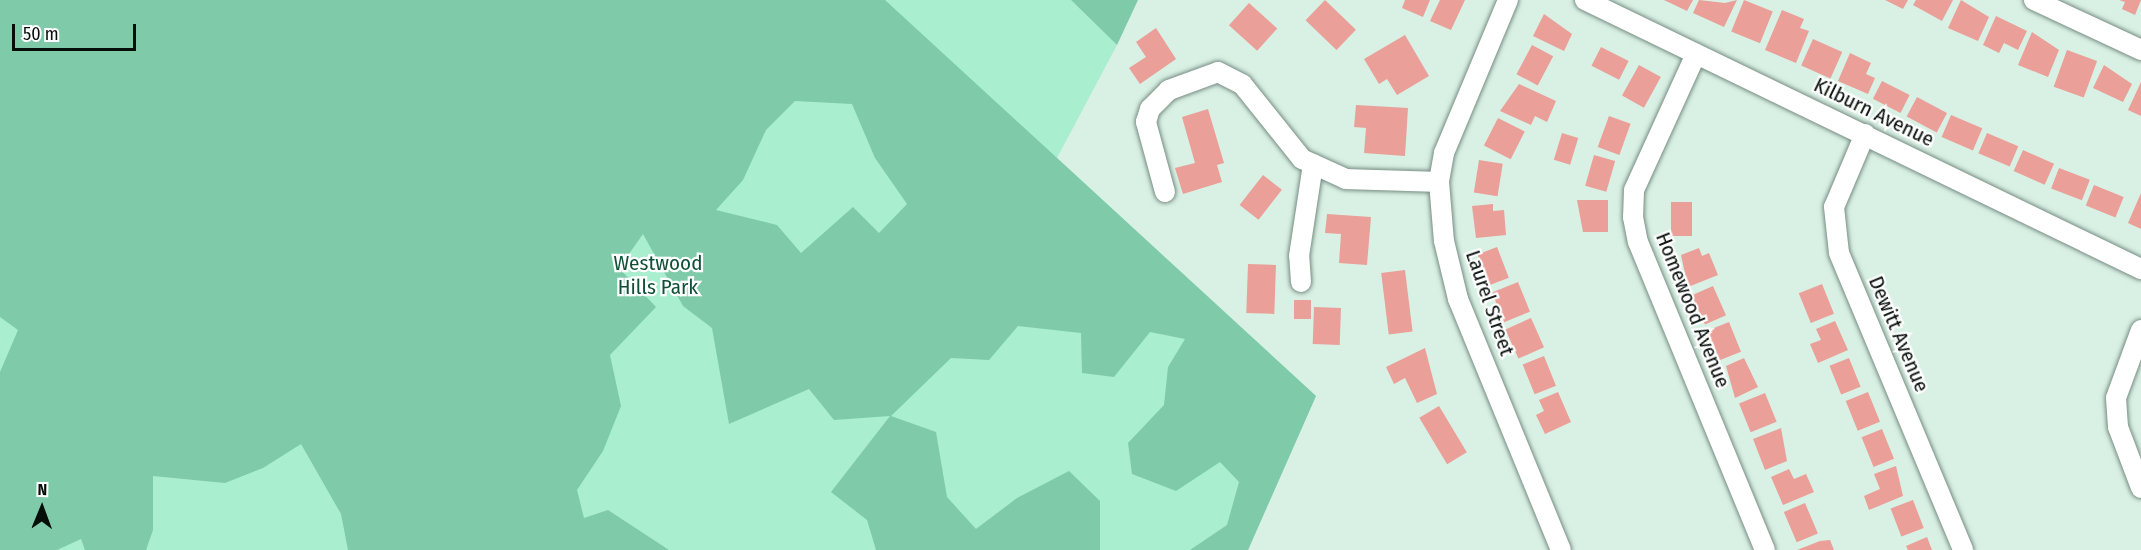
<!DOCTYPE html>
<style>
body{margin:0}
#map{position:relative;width:2141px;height:550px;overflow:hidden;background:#d9f0e4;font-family:"Fira Sans Condensed",sans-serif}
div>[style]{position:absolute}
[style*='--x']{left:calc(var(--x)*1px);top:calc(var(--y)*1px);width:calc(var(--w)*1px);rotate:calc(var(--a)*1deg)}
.green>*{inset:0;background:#a9eece}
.forest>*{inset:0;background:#7ecaa9}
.building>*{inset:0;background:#ea9f98;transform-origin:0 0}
.roads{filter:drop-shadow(0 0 2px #778d82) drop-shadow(0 0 2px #778d82)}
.minor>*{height:20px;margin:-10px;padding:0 10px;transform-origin:10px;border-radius:10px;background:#fff}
span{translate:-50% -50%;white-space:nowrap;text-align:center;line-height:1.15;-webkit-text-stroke:4.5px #fff;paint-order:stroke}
.street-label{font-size:21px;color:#060e0a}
.park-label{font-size:21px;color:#124f39}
.north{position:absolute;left:12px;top:478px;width:60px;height:60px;-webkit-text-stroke:4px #fff;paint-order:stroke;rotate:1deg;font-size:16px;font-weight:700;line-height:24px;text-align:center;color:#060e0a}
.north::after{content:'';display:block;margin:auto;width:21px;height:27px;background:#060e0a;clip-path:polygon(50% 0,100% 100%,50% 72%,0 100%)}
.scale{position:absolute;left:12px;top:24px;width:124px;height:27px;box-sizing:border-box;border:3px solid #060e0a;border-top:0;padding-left:8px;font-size:18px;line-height:21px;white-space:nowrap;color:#060e0a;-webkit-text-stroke:4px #fff;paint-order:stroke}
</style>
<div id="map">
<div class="green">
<i style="clip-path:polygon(0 0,1071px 0,1117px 45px,1057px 158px,1316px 396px,1248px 550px,0 550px)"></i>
</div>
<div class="forest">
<i style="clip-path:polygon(evenodd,0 0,885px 0,1316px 396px,1248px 550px,1190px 550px,1227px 525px,1239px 482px,1220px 462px,1176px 491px,1132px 474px,1128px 443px,1164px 405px,1168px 367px,1185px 339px,1150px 332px,1114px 377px,1082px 373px,1081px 333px,1018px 326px,989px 360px,951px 358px,891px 416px,936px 432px,947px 497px,976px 529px,1017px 498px,1069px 471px,1100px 501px,1100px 550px,876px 550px,867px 520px,831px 492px,890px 416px,834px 420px,809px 389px,729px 424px,712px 328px,683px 306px,643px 234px,619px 268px,656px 307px,610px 355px,621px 406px,603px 451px,577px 490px,584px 518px,608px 510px,669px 550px,348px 550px,341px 514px,301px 444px,263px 468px,225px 483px,153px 476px,153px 530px,146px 550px,85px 550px,81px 539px,57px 550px,0 550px,0 372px,18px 330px,0 317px,0 0,795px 101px,852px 104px,875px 158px,907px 204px,879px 233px,853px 207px,801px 253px,777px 225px,716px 210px,743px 180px,766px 130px,795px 101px)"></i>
<i style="clip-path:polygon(1071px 0,1138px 0,1117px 45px)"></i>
</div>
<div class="building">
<i style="left:1325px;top:0;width:43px;height:28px;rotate:44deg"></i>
<i style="clip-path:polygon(1405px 0,1430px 0,1423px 17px,1402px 8px)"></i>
<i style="clip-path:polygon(1440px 0,1465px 0,1451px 30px,1430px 21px)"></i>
<i style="clip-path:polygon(1664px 0,1693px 0,1687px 11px)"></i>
<i style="clip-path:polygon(1699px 0,1725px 3px,1737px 0,1724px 27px,1693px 13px)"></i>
<i style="left:1744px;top:0;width:31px;height:34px;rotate:22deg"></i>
<i style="clip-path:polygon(1885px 0,1908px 0,1903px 9px)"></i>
<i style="clip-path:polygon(1916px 0,1953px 0,1942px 21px,1913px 5px)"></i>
<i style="clip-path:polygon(1961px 0,1989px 17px,1978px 41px,1948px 28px)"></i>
<i style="clip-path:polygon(2119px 0,2141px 0,2135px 15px,2122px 9px,2125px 2px)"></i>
<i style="left:1249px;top:3px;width:38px;height:30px;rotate:42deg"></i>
<i style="clip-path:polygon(1782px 10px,1804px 19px,1800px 28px,1809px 31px,1796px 63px,1765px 50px)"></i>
<i style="clip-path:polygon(1544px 14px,1572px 34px,1564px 51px,1533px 36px)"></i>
<i style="clip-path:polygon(1996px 16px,2027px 31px,2018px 50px,2004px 43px,1999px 53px,1983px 45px)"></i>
<i style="clip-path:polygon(1156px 28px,1176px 59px,1140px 84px,1129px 68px,1146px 57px,1136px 42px)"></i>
<i style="clip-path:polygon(2032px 32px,2059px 50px,2048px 77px,2018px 65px)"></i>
<i style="clip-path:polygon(1405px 35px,1429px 76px,1397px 95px,1387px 79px,1379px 84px,1364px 59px)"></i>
<i style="left:1813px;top:39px;width:32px;height:29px;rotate:24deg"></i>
<i style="left:1532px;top:45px;width:24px;height:33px;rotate:28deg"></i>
<i style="left:1601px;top:47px;width:31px;height:21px;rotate:27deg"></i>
<i style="left:2067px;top:50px;width:32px;height:39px;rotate:20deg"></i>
<i style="clip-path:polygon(1850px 53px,1871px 63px,1866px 74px,1875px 78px,1868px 94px,1838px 81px)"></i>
<i style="left:1639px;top:65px;width:25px;height:35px;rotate:29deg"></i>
<i style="clip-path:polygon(2104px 65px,2132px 84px,2123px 102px,2093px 88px)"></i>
<i style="left:1882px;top:81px;width:31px;height:20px;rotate:27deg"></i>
<i style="clip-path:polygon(2141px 82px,2141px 116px,2128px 110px)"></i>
<i style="clip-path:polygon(1519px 84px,1556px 101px,1547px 122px,1535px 116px,1531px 125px,1500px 111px)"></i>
<i style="left:1917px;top:97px;width:34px;height:22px;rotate:28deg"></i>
<i style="clip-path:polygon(1356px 105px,1408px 108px,1405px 156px,1364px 153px,1366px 128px,1354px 127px)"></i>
<i style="clip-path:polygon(1208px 109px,1224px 163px,1217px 165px,1222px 182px,1183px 194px,1175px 168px,1195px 163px,1182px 117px)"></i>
<i style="left:1951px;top:115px;width:34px;height:24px;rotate:23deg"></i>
<i style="left:1609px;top:116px;width:23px;height:33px;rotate:20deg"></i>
<i style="left:1498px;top:118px;width:30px;height:31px;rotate:27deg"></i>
<i style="left:1562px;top:133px;width:17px;height:28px;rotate:17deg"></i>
<i style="left:1987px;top:133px;width:34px;height:22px;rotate:23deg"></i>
<i style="left:2023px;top:150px;width:34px;height:23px;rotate:24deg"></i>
<i style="left:1594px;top:155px;width:22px;height:32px;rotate:16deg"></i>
<i style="left:1479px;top:160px;width:24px;height:33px;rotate:9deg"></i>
<i style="left:2059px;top:168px;width:33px;height:22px;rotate:21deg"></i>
<i style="left:1263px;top:175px;width:24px;height:38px;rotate:38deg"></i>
<i style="left:2094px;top:185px;width:32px;height:22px;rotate:22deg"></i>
<i style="clip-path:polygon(2141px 193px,2141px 229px,2128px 223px)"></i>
<i style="clip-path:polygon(1577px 200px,1608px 200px,1608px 232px,1583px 232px)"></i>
<i style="left:1671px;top:202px;width:21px;height:34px"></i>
<i style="clip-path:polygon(1493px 204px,1493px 211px,1504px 210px,1506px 235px,1476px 238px,1472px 206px)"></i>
<i style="clip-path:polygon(1327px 214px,1371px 217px,1367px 265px,1339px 263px,1341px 234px,1325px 233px)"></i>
<i style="left:1497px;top:247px;width:33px;height:21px;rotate:69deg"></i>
<i style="clip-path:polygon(1699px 248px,1702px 256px,1709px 253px,1718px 275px,1688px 287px,1681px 255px)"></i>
<i style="left:1248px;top:264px;width:28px;height:49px;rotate:2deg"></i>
<i style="left:1405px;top:270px;width:62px;height:24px;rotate:83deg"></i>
<i style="left:1518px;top:282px;width:32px;height:28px;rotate:68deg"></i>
<i style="left:1822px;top:284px;width:32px;height:25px;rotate:68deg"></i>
<i style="left:1713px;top:286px;width:32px;height:23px;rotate:66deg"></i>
<i style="left:1294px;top:300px;width:17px;height:19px"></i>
<i style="left:1314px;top:307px;width:27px;height:37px;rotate:2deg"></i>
<i style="left:1531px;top:318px;width:32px;height:28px;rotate:66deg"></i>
<i style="clip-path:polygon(1835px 321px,1848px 350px,1818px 363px,1810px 344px,1821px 340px,1816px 329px)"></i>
<i style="left:1729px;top:322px;width:32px;height:23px;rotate:68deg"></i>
<i style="clip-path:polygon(1425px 348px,1437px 394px,1417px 403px,1405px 378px,1394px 384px,1386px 367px)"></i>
<i style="left:1544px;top:356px;width:32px;height:23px;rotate:68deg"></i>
<i style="clip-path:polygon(1744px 358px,1758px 387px,1735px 398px,1726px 366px)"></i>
<i style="left:1849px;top:358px;width:31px;height:21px;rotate:68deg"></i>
<i style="clip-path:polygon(1558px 392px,1571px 422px,1545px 434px,1536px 415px,1544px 411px,1539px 400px)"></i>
<i style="left:1868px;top:392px;width:32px;height:24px;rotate:68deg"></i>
<i style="left:1765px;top:393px;width:31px;height:28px;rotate:68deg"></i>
<i style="left:1439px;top:406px;width:54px;height:23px;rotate:59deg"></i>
<i style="clip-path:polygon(1781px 428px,1787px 461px,1765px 470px,1753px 439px)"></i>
<i style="left:1882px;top:429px;width:32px;height:22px;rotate:68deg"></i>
<i style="clip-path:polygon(1896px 466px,1903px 496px,1869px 510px,1864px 496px,1880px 489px,1874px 474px)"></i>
<i style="clip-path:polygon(1789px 469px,1794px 479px,1806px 474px,1814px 492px,1783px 505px,1771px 477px)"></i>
<i style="left:1913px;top:500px;width:30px;height:24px;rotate:69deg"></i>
<i style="left:1805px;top:503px;width:33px;height:23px;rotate:67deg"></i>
<i style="clip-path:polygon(1927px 537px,1932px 550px,1908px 550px,1906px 546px)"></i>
<i style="clip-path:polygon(1830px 540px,1834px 550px,1797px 550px,1820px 541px)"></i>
</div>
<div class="roads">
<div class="minor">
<i style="--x:1508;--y:0;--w:166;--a:112.7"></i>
<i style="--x:1444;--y:153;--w:29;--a:100"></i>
<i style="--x:1439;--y:182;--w:59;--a:85.2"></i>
<i style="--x:1444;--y:241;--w:60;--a:76.4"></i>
<i style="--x:1458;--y:299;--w:271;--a:67.7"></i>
<i style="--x:1585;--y:0;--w:618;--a:25.82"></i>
<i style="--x:2034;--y:0;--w:118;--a:25"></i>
<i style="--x:1696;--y:54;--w:149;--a:114.5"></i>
<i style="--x:1634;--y:190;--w:27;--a:92"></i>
<i style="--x:1633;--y:217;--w:25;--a:79"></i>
<i style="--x:1638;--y:242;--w:333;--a:67.6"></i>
<i style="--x:1865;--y:134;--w:79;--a:113"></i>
<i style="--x:1834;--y:207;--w:46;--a:83.8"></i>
<i style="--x:1839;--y:253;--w:322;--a:67.3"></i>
<i style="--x:1165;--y:192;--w:73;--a:-105.2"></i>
<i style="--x:1146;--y:122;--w:14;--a:-73"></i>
<i style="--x:1150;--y:109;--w:27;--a:-45"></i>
<i style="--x:1169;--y:90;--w:52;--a:-20.2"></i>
<i style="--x:1218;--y:72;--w:27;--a:27"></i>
<i style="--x:1242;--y:84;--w:96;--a:51.3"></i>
<i style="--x:1302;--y:159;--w:48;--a:24.4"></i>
<i style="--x:1346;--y:179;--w:93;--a:1.8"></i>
<i style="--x:1301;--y:282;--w:26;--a:-94"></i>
<i style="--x:1299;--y:256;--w:93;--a:-81.3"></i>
<i style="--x:2141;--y:330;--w:72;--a:110.2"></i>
<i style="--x:2116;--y:398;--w:29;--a:86"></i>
<i style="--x:2118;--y:427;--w:65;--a:69.3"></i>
</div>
</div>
<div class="street-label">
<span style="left:1874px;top:112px;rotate:26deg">Kilburn Avenue</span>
<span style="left:1490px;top:303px;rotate:71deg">Laurel Street</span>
<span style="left:1693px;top:310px;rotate:68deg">Homewood Avenue</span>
<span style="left:1899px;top:334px;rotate:67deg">Dewitt Avenue</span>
</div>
<div class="park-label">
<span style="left:658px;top:275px">Westwood<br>Hills Park</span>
</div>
<div class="north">N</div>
<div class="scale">50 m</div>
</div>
